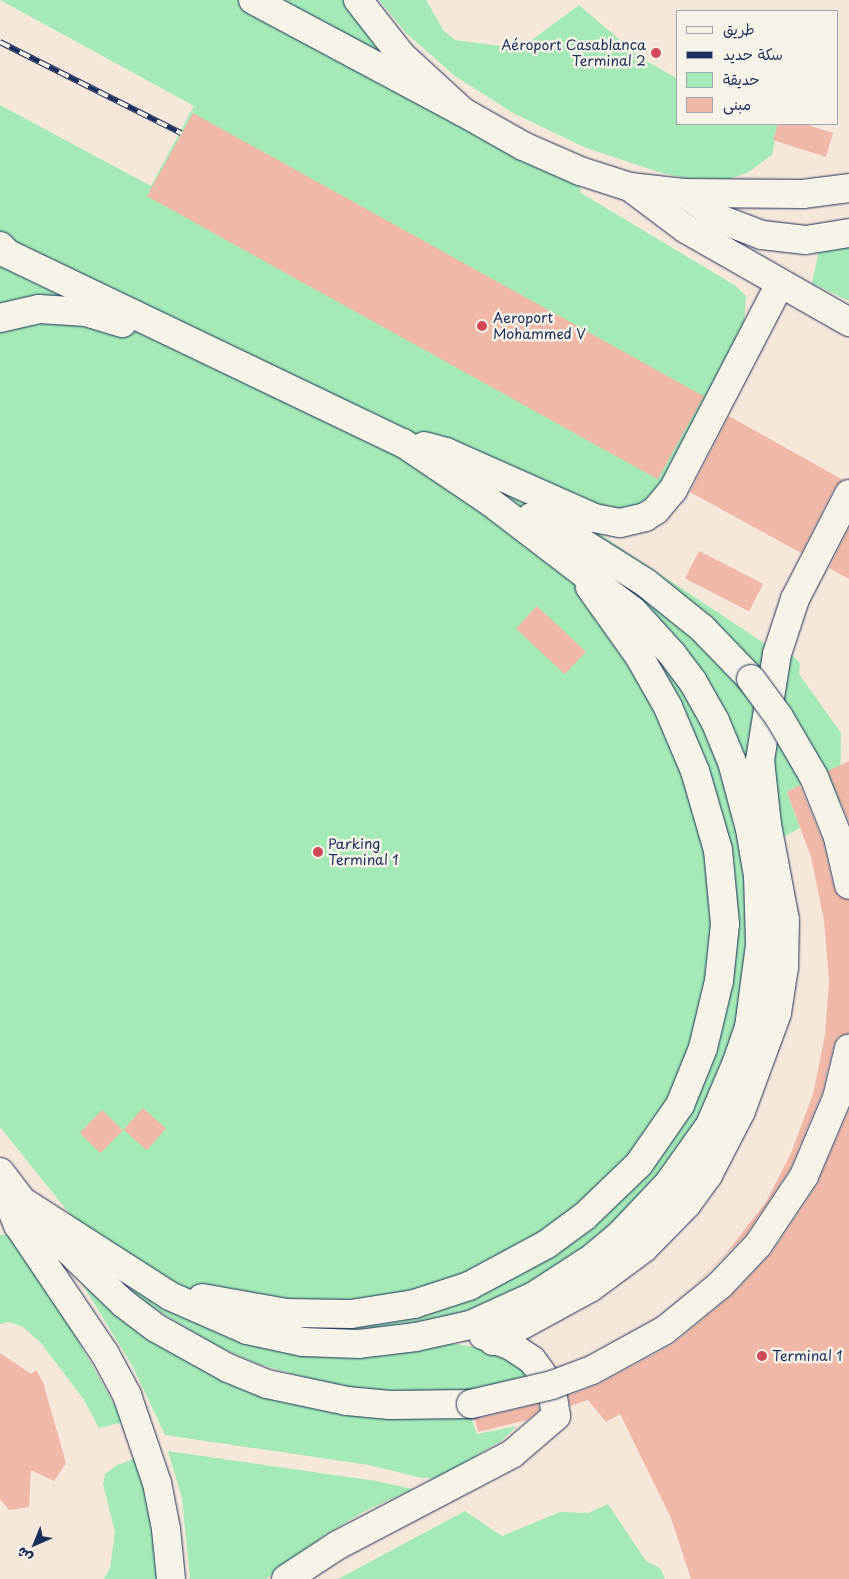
<!DOCTYPE html>
<meta charset="utf-8">
<style>
body{margin:0}
#map{position:relative;width:849px;height:1579px;overflow:hidden;background:#f6e7db;font-family:"Playpen Sans","Playpen Sans Arabic",sans-serif}
div>[style]{position:absolute}
[style*='--x']{left:calc(var(--x)*1px);top:calc(var(--y)*1px);width:calc(var(--w)*1px);rotate:calc(var(--a)*1deg)}
.green>*{inset:0;background:#a3eab7}
.building>*{inset:0;background:#f1b8a7;transform-origin:0 0}
.roads{filter:drop-shadow(0 0 1px #1b2f5e) drop-shadow(0 0 1px #1b2f5e)}
.minor>*{height:28px;margin:-14px;padding:0 14px;transform-origin:14px;border-radius:14px;background:#f7f3e8}
.major>*{height:28px;margin:-14px;padding:0 14px;transform-origin:14px;border-radius:14px;background:#f7f3e8}
.rail>*{height:5.5px;margin-top:-2.75px;transform-origin:0;background:repeating-linear-gradient(90deg,#f7f3e8 0 11px,#1b2f5e 0 22px);box-sizing:border-box;border-block:1px solid #1b2f5e}
.bridges{filter:drop-shadow(0 0 1px #1b2f5e) drop-shadow(0 0 1px #1b2f5e)}
.minor-bridge>*{height:28px;margin:-14px;padding:0 14px;transform-origin:14px;border-radius:14px;background:#f7f3e8}
.dots>*{width:14px;height:14px;translate:-50% -50%;box-sizing:border-box;border:2px solid #f7f3e8;border-radius:50%}
span{translate:-50% -50%;white-space:nowrap;text-align:center;line-height:1.15;-webkit-text-stroke:5px #f7f3e8;paint-order:stroke}
.poi-label{font-size:14px;color:#1b2f5e}
.right{translate:-100% -50%;text-align:right}
.left{translate:0 -50%;text-align:left}
.legend{position:absolute;left:676px;top:10px;width:162px;height:115px;box-sizing:border-box;background:#f7f3e8;border:1px solid #9fa5b1;margin:0;padding:6px 9px;list-style:none;font-size:15px;color:#1b2f5e}
.legend li{display:flex;align-items:center;gap:10px;height:25px}
.legend b{width:25px;border:1px solid #9fa5b1}
.north{position:absolute;left:10px;top:1519px;width:50px;height:50px;-webkit-text-stroke:4px #f7f3e8;paint-order:stroke;rotate:224deg;font-size:14px;font-weight:700;line-height:20px;text-align:center;color:#1b2f5e}
.north::after{content:'';display:block;margin:auto;width:18px;height:22px;background:#1b2f5e;clip-path:polygon(50% 0,100% 100%,50% 72%,0 100%)}
</style>
<div id="map">
<div class="green">
<i style="clip-path:polygon(0 0,357px 0,419px 72px,576px 164px,581px 193px,736px 286px,746px 296px,744px 325px,652px 500px,640px 516px,583px 523px,782px 655px,792px 655px,800px 663px,799px 674px,841px 733px,840px 824px,819px 775px,787px 792px,800px 828px,771px 844px,751px 894px,739px 1020px,698px 1132px,617px 1226px,451px 1343px,497px 1351px,510px 1357px,530px 1377px,467px 1396px,385px 1391px,333px 1385px,258px 1364px,217px 1346px,137px 1298px,0 1127px,0 105px,151px 186px,194px 106px)"></i>
<i style="clip-path:polygon(379px 0,426px 0,444px 31px,455px 40px,516px 48px,525px 45px,579px 5px,641px 58px,678px 79px,678px 124px,778px 124px,772px 155px,747px 173px,713px 184px,662px 173px,584px 147px,513px 113px,455px 76px,406px 33px)"></i>
<i style="clip-path:polygon(849px 247px,849px 301px,812px 283px,819px 250px)"></i>
<i style="clip-path:polygon(11px 1234px,52px 1294px,124px 1422px,99px 1428px,84px 1400px,41px 1343px,23px 1327px,9px 1322px,0 1324px,0 1235px)"></i>
<i style="clip-path:polygon(78px 1277px,197px 1361px,469px 1410px,477px 1434px,517px 1426px,501px 1441px,438px 1478px,422px 1478px,369px 1465px,165px 1435px,133px 1367px)"></i>
<i style="clip-path:polygon(168px 1451px,376px 1481px,413px 1489px,365px 1511px,325px 1535px,266px 1579px,190px 1579px,182px 1498px)"></i>
<i style="clip-path:polygon(137px 1458px,155px 1533px,158px 1579px,104px 1579px,110px 1568px,115px 1532px,103px 1484px,105px 1474px,117px 1465px)"></i>
<i style="clip-path:polygon(608px 1504px,646px 1561px,660px 1568px,665px 1579px,338px 1579px,465px 1511px,502px 1536px,560px 1512px,588px 1513px)"></i>
</div>
<div class="building">
<i style="left:193px;top:113px;width:584px;height:95px;rotate:29deg"></i>
<i style="clip-path:polygon(778px 124px,805px 124px,833px 133px,826px 157px,773px 140px)"></i>
<i style="clip-path:polygon(729px 416px,843px 480px,835px 487px,801px 553px,690px 492px)"></i>
<i style="clip-path:polygon(849px 528px,849px 579px,829px 568px)"></i>
<i style="left:699px;top:551px;width:72px;height:31px;rotate:27deg"></i>
<i style="left:537px;top:606px;width:67px;height:31px;rotate:43deg"></i>
<i style="clip-path:polygon(849px 761px,849px 822px,828px 771px)"></i>
<i style="clip-path:polygon(800px 785px,823px 842px,834px 889px,838px 896px,849px 900px,849px 1033px,838px 1037px,834px 1044px,822px 1093px,790px 1169px,746px 1235px,688px 1291px,728px 1251px,766px 1202px,791px 1153px,813px 1094px,825px 1035px,829px 981px,824px 920px,811px 857px,787px 792px)"></i>
<i style="left:143px;top:1108px;width:31px;height:29px;rotate:42deg"></i>
<i style="left:102px;top:1110px;width:29px;height:32px;rotate:44deg"></i>
<i style="clip-path:polygon(849px 1110px,849px 1579px,691px 1579px,671px 1518px,620px 1414px,606px 1422px,588px 1400px,570px 1406px,568px 1396px,599px 1384px,673px 1344px,731px 1296px,771px 1254px,817px 1185px)"></i>
<i style="clip-path:polygon(0 1353px,31px 1374px,36px 1370px,43px 1382px,66px 1463px,54px 1481px,31px 1470px,29px 1507px,9px 1510px,0 1499px)"></i>
<i style="clip-path:polygon(538px 1404px,539px 1410px,527px 1420px,478px 1432px,475px 1419px)"></i>
</div>
<div class="roads">
<div class="minor">
<i style="--x:358;--y:0;--w:70;--a:52"></i>
<i style="--x:401;--y:55;--w:84;--a:42.6"></i>
<i style="--x:463;--y:112;--w:69;--a:29.5"></i>
<i style="--x:523;--y:146;--w:62;--a:23.7"></i>
<i style="--x:580;--y:171;--w:52;--a:17.7"></i>
<i style="--x:630;--y:187;--w:54;--a:6.3"></i>
<i style="--x:684;--y:193;--w:119;--a:0.5"></i>
<i style="--x:803;--y:194;--w:46;--a:-7.4"></i>
<i style="--x:630;--y:187;--w:70;--a:36.9"></i>
<i style="--x:686;--y:229;--w:188;--a:29.7"></i>
<i style="--x:684;--y:193;--w:44;--a:35.8"></i>
<i style="--x:720;--y:219;--w:45;--a:20.9"></i>
<i style="--x:762;--y:235;--w:44;--a:6.5"></i>
<i style="--x:806;--y:240;--w:44;--a:-9.2"></i>
<i style="--x:0;--y:246;--w:11;--a:45"></i>
<i style="--x:8;--y:254;--w:438;--a:25.6"></i>
<i style="--x:403;--y:443;--w:104;--a:34"></i>
<i style="--x:489;--y:501;--w:181;--a:37.4"></i>
<i style="--x:633;--y:611;--w:58;--a:47.8"></i>
<i style="--x:672;--y:654;--w:35;--a:53"></i>
<i style="--x:693;--y:682;--w:45;--a:60.6"></i>
<i style="--x:715;--y:721;--w:44;--a:67.5"></i>
<i style="--x:732;--y:762;--w:69;--a:75"></i>
<i style="--x:750;--y:829;--w:48;--a:80.3"></i>
<i style="--x:758;--y:876;--w:69;--a:88.3"></i>
<i style="--x:760;--y:945;--w:83;--a:97.6"></i>
<i style="--x:749;--y:1027;--w:37;--a:109"></i>
<i style="--x:737;--y:1062;--w:69;--a:113.2"></i>
<i style="--x:710;--y:1125;--w:71;--a:125.3"></i>
<i style="--x:669;--y:1183;--w:70;--a:133.3"></i>
<i style="--x:621;--y:1234;--w:35;--a:140"></i>
<i style="--x:594;--y:1257;--w:72;--a:147"></i>
<i style="--x:534;--y:1296;--w:70;--a:155.6"></i>
<i style="--x:470;--y:1325;--w:55;--a:167.5"></i>
<i style="--x:416;--y:1337;--w:57;--a:173"></i>
<i style="--x:359;--y:1344;--w:56;--a:-178"></i>
<i style="--x:303;--y:1342;--w:57;--a:-167.9"></i>
<i style="--x:247;--y:1330;--w:84;--a:-156.2"></i>
<i style="--x:170;--y:1296;--w:179;--a:-147.3"></i>
<i style="--x:0;--y:318;--w:40;--a:-13"></i>
<i style="--x:39;--y:309;--w:47;--a:3.7"></i>
<i style="--x:86;--y:312;--w:38;--a:17"></i>
<i style="--x:424;--y:446;--w:23;--a:15"></i>
<i style="--x:446;--y:452;--w:162;--a:24"></i>
<i style="--x:594;--y:518;--w:26;--a:11"></i>
<i style="--x:620;--y:523;--w:26;--a:-13"></i>
<i style="--x:645;--y:517;--w:13;--a:-32"></i>
<i style="--x:656;--y:510;--w:26;--a:-50"></i>
<i style="--x:673;--y:490;--w:232;--a:-62.6"></i>
<i style="--x:531;--y:517;--w:62;--a:27"></i>
<i style="--x:586;--y:545;--w:71;--a:32.3"></i>
<i style="--x:646;--y:583;--w:72;--a:38.8"></i>
<i style="--x:702;--y:628;--w:71;--a:46.1"></i>
<i style="--x:0;--y:1172;--w:58;--a:52.7"></i>
<i style="--x:35;--y:1218;--w:122;--a:44"></i>
<i style="--x:123;--y:1303;--w:41;--a:37.1"></i>
<i style="--x:156;--y:1328;--w:82;--a:29.1"></i>
<i style="--x:228;--y:1368;--w:42;--a:22.3"></i>
<i style="--x:267;--y:1384;--w:82;--a:12"></i>
<i style="--x:347;--y:1401;--w:43;--a:5.3"></i>
<i style="--x:390;--y:1405;--w:81;--a:-0.7"></i>
<i style="--x:9;--y:1203;--w:24;--a:68"></i>
<i style="--x:18;--y:1225;--w:156;--a:56"></i>
<i style="--x:105;--y:1354;--w:47;--a:61.8"></i>
<i style="--x:127;--y:1395;--w:93;--a:71.2"></i>
<i style="--x:157;--y:1483;--w:47;--a:78.9"></i>
<i style="--x:166;--y:1529;--w:50;--a:84.3"></i>
<i style="--x:202;--y:1298;--w:86;--a:10"></i>
<i style="--x:287;--y:1313;--w:64;--a:0.9"></i>
<i style="--x:351;--y:1314;--w:64;--a:-9"></i>
<i style="--x:414;--y:1304;--w:58;--a:-18.1"></i>
<i style="--x:469;--y:1286;--w:89;--a:-28.3"></i>
<i style="--x:547;--y:1244;--w:47;--a:-36.4"></i>
<i style="--x:585;--y:1216;--w:75;--a:-43.9"></i>
<i style="--x:639;--y:1164;--w:72;--a:-55.2"></i>
<i style="--x:680;--y:1105;--w:61;--a:-68"></i>
<i style="--x:703;--y:1048;--w:69;--a:-76.6"></i>
<i style="--x:719;--y:981;--w:57;--a:-84"></i>
<i style="--x:725;--y:924;--w:74;--a:-95.4"></i>
<i style="--x:718;--y:850;--w:82;--a:-106.2"></i>
<i style="--x:695;--y:771;--w:69;--a:-112.9"></i>
<i style="--x:668;--y:707;--w:59;--a:-119.6"></i>
<i style="--x:639;--y:656;--w:85;--a:-125.4"></i>
<i style="--x:493;--y:1341;--w:111;--a:-28.7"></i>
<i style="--x:590;--y:1288;--w:67;--a:-36.5"></i>
<i style="--x:644;--y:1248;--w:62;--a:-45.7"></i>
<i style="--x:687;--y:1204;--w:36;--a:-54"></i>
<i style="--x:708;--y:1175;--w:72;--a:-62.7"></i>
<i style="--x:741;--y:1111;--w:104;--a:-69.8"></i>
<i style="--x:777;--y:1013;--w:47;--a:-81.3"></i>
<i style="--x:784;--y:967;--w:47;--a:-88.8"></i>
<i style="--x:785;--y:920;--w:97;--a:-100.7"></i>
<i style="--x:767;--y:825;--w:65;--a:-96.1"></i>
<i style="--x:760;--y:760;--w:107;--a:-80.9"></i>
<i style="--x:777;--y:654;--w:58;--a:-71.9"></i>
<i style="--x:795;--y:599;--w:118;--a:-62.8"></i>
<i style="--x:286;--y:1579;--w:62;--a:-33.2"></i>
<i style="--x:338;--y:1545;--w:196;--a:-27.6"></i>
<i style="--x:512;--y:1454;--w:58;--a:-40.8"></i>
<i style="--x:556;--y:1416;--w:30;--a:-99"></i>
<i style="--x:551;--y:1386;--w:32;--a:-126"></i>
<i style="--x:532;--y:1360;--w:25;--a:-146"></i>
<i style="--x:511;--y:1346;--w:30;--a:-159"></i>
</div>
<div class="major">
<i style="--x:253;--y:0;--w:238;--a:28.1"></i>
<i style="--x:0;--y:251;--w:9;--a:21"></i>
</div>
</div>
<div class="rail">
<i style="--x:0;--y:42;--w:203;--a:26.7"></i>
</div>
<div class="bridges">
<div class="minor-bridge">
<i style="--x:751;--y:679;--w:47;--a:53.6"></i>
<i style="--x:779;--y:717;--w:69;--a:59.7"></i>
<i style="--x:814;--y:777;--w:65;--a:68.2"></i>
<i style="--x:838;--y:837;--w:49;--a:77.1"></i>
<i style="--x:471;--y:1404;--w:83;--a:-13.2"></i>
<i style="--x:552;--y:1385;--w:43;--a:-20.6"></i>
<i style="--x:592;--y:1370;--w:83;--a:-28.7"></i>
<i style="--x:665;--y:1330;--w:71;--a:-39.3"></i>
<i style="--x:720;--y:1285;--w:55;--a:-46.5"></i>
<i style="--x:758;--y:1245;--w:83;--a:-56.3"></i>
<i style="--x:804;--y:1176;--w:85;--a:-67.1"></i>
<i style="--x:837;--y:1098;--w:51;--a:-76.5"></i>
</div>
</div>
<div class="dots">
<i style="left:656px;top:53px;background:#d1495b"></i>
<i style="left:482px;top:326px;background:#d1495b"></i>
<i style="left:318px;top:852px;background:#d1495b"></i>
<i style="left:762px;top:1356px;background:#d1495b"></i>
</div>
<div class="poi-label">
<span class="right" style="left:646px;top:53px">Aéroport Casablanca<br>Terminal 2</span>
<span class="left" style="left:493px;top:326px">Aeroport<br>Mohammed V</span>
<span class="left" style="left:328px;top:852px">Parking<br>Terminal 1</span>
<span class="left" style="left:772px;top:1356px">Terminal 1</span>
</div>
<ul class="legend">
<li><b style="height:6px;background:#f7f3e8"></b>طريق</li>
<li><b style="height:6px;background:#1b2f5e"></b>سكة حديد</li>
<li><b style="height:14px;background:#a3eab7"></b>حديقة</li>
<li><b style="height:14px;background:#f1b8a7"></b>مبنى</li>
</ul>
<div class="north">ش</div>
</div>
